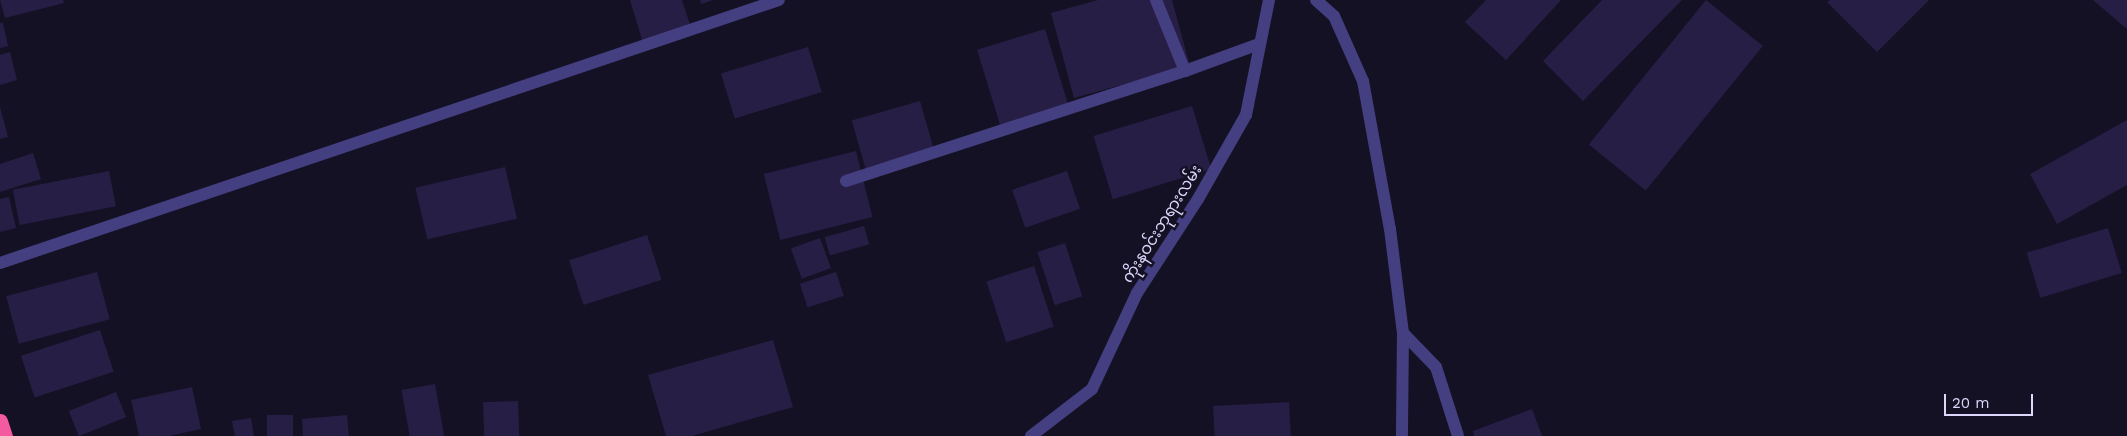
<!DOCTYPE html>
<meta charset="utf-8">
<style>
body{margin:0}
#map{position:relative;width:2127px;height:436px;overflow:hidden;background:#151125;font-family:"Work Sans","Noto Sans Myanmar",sans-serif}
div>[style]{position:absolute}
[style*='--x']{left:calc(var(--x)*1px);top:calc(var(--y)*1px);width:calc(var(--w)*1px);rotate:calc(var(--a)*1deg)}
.building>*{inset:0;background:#271e45;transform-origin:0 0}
.minor>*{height:12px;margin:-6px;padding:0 6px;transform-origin:6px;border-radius:6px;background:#443f81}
.highway>*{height:15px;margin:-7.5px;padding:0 7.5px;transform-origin:7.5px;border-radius:7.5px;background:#f45a9e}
span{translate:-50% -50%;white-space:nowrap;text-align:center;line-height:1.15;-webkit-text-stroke:5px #151125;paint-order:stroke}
.street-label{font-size:16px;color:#ddd7fc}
.scale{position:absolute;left:1944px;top:394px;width:89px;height:22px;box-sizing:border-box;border:2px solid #ddd7fc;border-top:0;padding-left:6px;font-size:15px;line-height:18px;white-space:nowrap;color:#ddd7fc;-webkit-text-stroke:4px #151125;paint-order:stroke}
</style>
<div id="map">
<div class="building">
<i style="clip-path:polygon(0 0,63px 0,64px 3px,5px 18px)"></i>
<i style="clip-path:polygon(630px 0,682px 0,692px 31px,644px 46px)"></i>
<i style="clip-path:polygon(700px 0,713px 0,701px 4px)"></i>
<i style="clip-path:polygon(1098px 0,1172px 0,1190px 66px,1074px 98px,1051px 13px)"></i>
<i style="clip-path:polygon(1486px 0,1561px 0,1506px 60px,1465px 22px)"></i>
<i style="clip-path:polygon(1602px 0,1682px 0,1583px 101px,1543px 61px)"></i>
<i style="left:1706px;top:0;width:73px;height:186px;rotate:39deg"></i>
<i style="clip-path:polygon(1830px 0,1929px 0,1877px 52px,1827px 2px)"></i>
<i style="clip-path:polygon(2093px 0,2127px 0,2127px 29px)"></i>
<i style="clip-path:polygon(0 23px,3px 23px,8px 46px,0 48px)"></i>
<i style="left:1045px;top:29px;width:83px;height:71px;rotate:73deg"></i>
<i style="left:808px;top:47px;width:47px;height:91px;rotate:73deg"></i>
<i style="clip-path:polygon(10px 52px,17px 80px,0 85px,0 55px)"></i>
<i style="left:920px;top:101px;width:53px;height:71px;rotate:74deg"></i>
<i style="left:1192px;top:106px;width:66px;height:103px;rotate:73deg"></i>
<i style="clip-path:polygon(0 107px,8px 137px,0 139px)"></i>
<i style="clip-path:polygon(2127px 120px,2127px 185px,2057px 224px,2030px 174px)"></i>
<i style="left:856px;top:151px;width:68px;height:95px;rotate:76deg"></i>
<i style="clip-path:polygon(33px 153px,41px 179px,0 192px,0 164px)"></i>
<i style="left:505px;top:167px;width:53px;height:92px;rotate:77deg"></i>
<i style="left:109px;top:171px;width:36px;height:98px;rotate:79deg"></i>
<i style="left:1067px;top:171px;width:40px;height:58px;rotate:71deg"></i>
<i style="clip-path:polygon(9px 197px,16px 228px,0 232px,0 199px)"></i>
<i style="left:864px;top:226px;width:19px;height:41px;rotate:74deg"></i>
<i style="left:2108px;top:228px;width:47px;height:85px;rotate:73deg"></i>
<i style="left:647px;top:235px;width:47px;height:82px;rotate:72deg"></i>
<i style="left:820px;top:238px;width:32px;height:31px;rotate:70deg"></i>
<i style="left:1065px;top:243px;width:56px;height:29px;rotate:72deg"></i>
<i style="left:1034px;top:266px;width:64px;height:50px;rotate:72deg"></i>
<i style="left:97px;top:272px;width:49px;height:94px;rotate:75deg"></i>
<i style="left:836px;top:272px;width:25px;height:38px;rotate:72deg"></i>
<i style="left:100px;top:330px;width:44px;height:83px;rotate:72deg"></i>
<i style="clip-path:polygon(773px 340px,793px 407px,692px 436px,666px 436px,648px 375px)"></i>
<i style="left:435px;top:384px;width:53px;height:34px;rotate:80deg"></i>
<i style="clip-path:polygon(192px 387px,201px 429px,169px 436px,139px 436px,131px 400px)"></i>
<i style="left:116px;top:392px;width:27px;height:51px;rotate:68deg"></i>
<i style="left:518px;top:401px;width:35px;height:35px;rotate:88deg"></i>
<i style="left:1289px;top:402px;width:34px;height:76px;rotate:87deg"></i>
<i style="clip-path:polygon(1532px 409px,1542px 436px,1474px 436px,1473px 431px)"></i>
<i style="left:293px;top:415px;width:21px;height:26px;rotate:90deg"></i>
<i style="clip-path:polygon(347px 415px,349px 436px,303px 436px,302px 419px)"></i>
<i style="clip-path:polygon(251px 418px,254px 436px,235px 436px,232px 421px)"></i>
</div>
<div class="minor">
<i style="--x:1156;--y:0;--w:77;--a:67.8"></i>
<i style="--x:1316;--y:0;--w:24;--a:42"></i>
<i style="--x:1334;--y:16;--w:71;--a:66"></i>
<i style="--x:1363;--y:81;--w:150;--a:79.7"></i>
<i style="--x:1390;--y:229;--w:105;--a:82.9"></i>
<i style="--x:1403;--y:333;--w:103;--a:90.6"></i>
<i style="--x:846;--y:181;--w:356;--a:-18"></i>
<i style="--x:1185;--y:71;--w:79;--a:-20"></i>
<i style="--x:0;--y:263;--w:822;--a:-18.66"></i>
<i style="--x:1403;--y:333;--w:47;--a:45.9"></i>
<i style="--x:1436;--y:367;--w:72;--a:72.3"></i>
<i style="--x:1031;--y:436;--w:77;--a:-37.6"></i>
<i style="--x:1092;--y:389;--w:106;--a:-64.9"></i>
<i style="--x:1137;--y:293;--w:112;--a:-57"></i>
<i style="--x:1198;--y:199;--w:97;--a:-60.3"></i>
<i style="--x:1246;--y:115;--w:117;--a:-78.7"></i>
</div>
<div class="highway">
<i style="--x:0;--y:421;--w:16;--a:72"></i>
</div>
<div class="street-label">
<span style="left:1162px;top:224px;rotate:-58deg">ကိုးနဝင်းဘုရားလမ်း</span>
</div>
<div class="scale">20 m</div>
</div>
